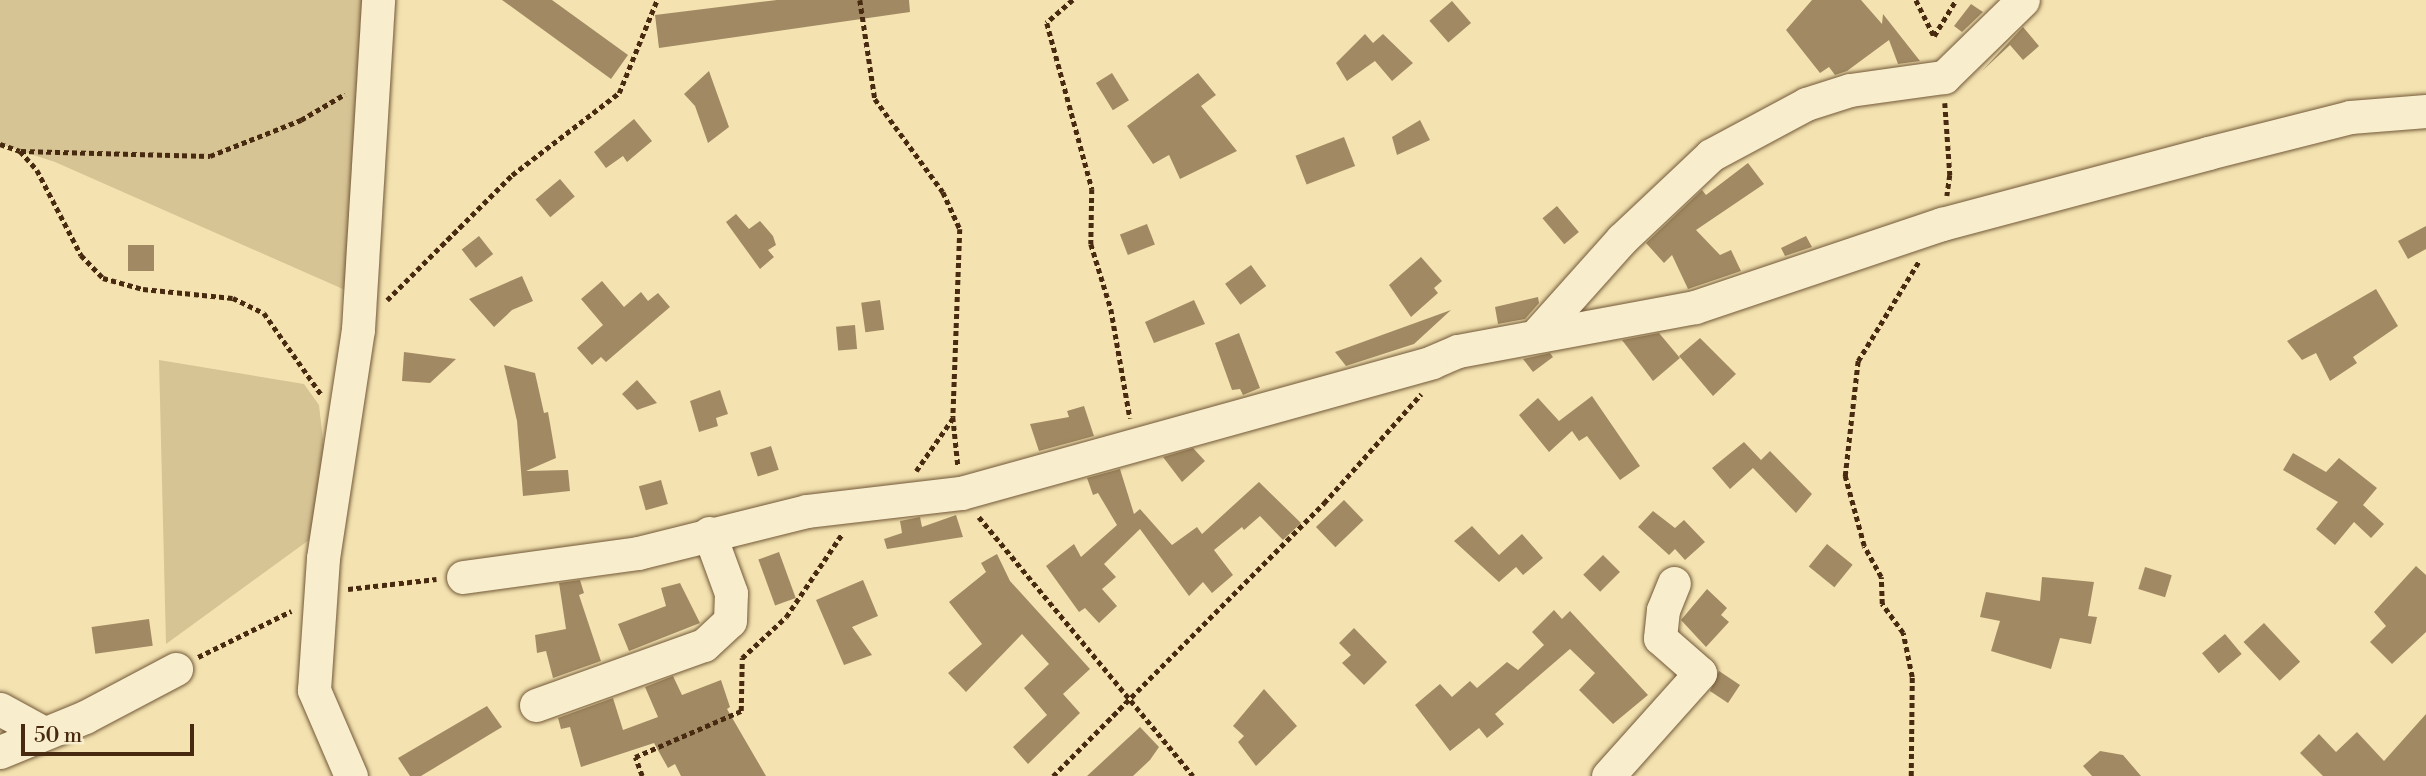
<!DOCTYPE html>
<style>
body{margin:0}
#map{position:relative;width:2426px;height:776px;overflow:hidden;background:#f4e3b1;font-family:"Libre Bodoni",serif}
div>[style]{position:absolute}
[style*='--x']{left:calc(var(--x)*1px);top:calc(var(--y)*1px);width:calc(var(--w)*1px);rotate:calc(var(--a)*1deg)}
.green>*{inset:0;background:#d7c495}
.building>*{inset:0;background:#a18a63;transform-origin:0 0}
.path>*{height:4.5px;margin-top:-2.25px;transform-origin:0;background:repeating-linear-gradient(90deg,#472a0f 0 5px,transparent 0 8.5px)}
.roads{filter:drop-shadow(0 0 2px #725838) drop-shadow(0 0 2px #725838)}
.minor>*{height:33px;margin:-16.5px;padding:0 16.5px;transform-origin:16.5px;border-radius:16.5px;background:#f8edcc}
span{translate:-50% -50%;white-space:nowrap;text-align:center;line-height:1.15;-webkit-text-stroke:6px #f8edcc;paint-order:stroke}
.scale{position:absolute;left:21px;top:724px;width:173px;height:32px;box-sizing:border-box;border:4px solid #472a0f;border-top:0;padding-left:9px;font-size:21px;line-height:24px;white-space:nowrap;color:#472a0f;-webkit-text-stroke:5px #f8edcc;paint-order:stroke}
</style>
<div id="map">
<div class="green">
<i style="clip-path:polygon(0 0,378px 0,361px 297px,55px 162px,0 144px)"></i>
<i style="clip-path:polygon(159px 360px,304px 384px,319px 405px,325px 457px,309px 540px,166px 644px)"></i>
</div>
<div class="building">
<i style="clip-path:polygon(502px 0,552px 0,628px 55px,611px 79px)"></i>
<i style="clip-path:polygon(777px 0,909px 0,910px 12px,659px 48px,655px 15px)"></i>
<i style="clip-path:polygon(1812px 0,1861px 0,1882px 24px,1883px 14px,1920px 61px,1898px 64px,1889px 40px,1847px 71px,1835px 75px,1829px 67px,1820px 73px,1786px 30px)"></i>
<i style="left:1452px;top:1px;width:29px;height:30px;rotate:49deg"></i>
<i style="clip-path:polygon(1971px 4px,1983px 12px,1962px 32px,1954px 26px)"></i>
<i style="clip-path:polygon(2023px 27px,2039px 46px,2023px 60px,2010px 45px,1982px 71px)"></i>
<i style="clip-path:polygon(1365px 34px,1373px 43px,1383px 34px,1413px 63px,1392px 81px,1375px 61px,1347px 81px,1336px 63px)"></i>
<i style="clip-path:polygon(709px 71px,729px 127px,708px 143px,695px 106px,684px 94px)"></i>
<i style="left:1112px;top:73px;width:32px;height:19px;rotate:58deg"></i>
<i style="clip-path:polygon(1198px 73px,1216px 95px,1201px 106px,1237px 151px,1180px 179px,1169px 155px,1153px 164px,1127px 126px)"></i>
<i style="clip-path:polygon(634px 119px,652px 141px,627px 162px,623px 156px,606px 168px,594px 152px)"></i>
<i style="clip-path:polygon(1420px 120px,1430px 140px,1397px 155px,1392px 137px)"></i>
<i style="left:1344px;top:137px;width:31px;height:52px;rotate:69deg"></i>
<i style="clip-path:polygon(1748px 163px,1764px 184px,1696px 230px,1720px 255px,1731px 250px,1741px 271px,1688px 289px,1672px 255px,1664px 263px,1646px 243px,1702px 190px,1706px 195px)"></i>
<i style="left:560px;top:179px;width:23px;height:32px;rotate:50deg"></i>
<i style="left:1557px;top:206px;width:34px;height:19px;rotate:50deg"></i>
<i style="clip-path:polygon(736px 214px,749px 229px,760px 221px,773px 236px,776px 245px,768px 250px,774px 257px,760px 269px,726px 222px)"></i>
<i style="left:1147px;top:224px;width:22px;height:29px;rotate:69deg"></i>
<i style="clip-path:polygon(2426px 226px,2426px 249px,2408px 259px,2398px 241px)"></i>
<i style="left:479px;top:236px;width:23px;height:22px;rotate:52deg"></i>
<i style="clip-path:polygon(1806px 236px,1812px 247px,1785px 256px,1781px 248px)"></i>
<i style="left:128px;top:245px;width:26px;height:26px"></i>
<i style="clip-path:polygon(1421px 257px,1442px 281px,1434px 288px,1438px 293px,1411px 317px,1389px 285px)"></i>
<i style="left:1251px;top:265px;width:26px;height:32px;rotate:54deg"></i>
<i style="clip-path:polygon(522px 276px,533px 301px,512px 310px,494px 327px,469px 299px)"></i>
<i style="clip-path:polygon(602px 281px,624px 307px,641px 292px,648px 301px,658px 293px,670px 307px,606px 362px,601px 357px,592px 365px,577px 348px,603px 325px,581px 299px)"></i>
<i style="clip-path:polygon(2376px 289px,2398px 326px,2353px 357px,2357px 363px,2330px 381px,2316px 353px,2302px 360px,2287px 341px)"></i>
<i style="clip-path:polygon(1538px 297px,1539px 303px,1525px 319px,1498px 324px,1495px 307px)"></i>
<i style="left:880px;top:300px;width:30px;height:19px;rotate:82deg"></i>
<i style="clip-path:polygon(1194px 300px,1205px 324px,1154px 343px,1145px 322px)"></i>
<i style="clip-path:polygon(1451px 310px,1414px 344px,1346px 366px,1335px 352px)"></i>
<i style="left:855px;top:325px;width:24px;height:19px;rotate:85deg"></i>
<i style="clip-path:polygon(1239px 333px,1260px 388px,1243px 395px,1240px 389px,1232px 390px,1215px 343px)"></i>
<i style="clip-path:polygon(1659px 333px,1680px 358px,1653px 381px,1622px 340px)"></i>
<i style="clip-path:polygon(1700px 338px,1736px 374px,1713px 396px,1679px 356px)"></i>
<i style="clip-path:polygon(404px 352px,456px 359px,430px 383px,402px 381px)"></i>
<i style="clip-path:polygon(1550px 353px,1553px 357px,1533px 372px,1523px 359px)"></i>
<i style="clip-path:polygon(504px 365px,535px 373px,544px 413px,548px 412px,556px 458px,526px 471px,568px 470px,570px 491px,523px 496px,517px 421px)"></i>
<i style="clip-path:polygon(637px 380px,657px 403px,637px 410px,622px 394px)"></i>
<i style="clip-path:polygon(720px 390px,728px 414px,716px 418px,718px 426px,699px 432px,690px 401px)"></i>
<i style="clip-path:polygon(1592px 396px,1640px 466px,1620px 480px,1587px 436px,1579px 441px,1572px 431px,1549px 452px,1519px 415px,1538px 398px,1559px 421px)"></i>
<i style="clip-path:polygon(1084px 406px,1094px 436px,1039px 451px,1030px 424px,1069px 417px,1067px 411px)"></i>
<i style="clip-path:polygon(1744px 442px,1761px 460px,1770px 451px,1812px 494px,1796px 513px,1753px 468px,1730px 489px,1712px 468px)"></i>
<i style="left:771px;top:446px;width:25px;height:22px;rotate:72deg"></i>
<i style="clip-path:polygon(1193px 448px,1205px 461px,1182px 482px,1163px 457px)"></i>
<i style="clip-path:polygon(2293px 453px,2326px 472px,2339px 458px,2377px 488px,2363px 505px,2384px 524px,2371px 538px,2354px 522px,2335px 545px,2316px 529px,2338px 502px,2283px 470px)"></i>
<i style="clip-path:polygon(1120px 469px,1134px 514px,1140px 509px,1172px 545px,1197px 527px,1202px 534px,1259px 482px,1301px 523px,1283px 540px,1260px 516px,1244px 530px,1242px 527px,1214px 550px,1233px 575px,1212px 593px,1203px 582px,1189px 596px,1140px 529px,1104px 564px,1116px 577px,1102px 589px,1117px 606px,1099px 623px,1085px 608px,1079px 612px,1046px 566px,1074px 544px,1081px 557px,1117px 525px,1098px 493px,1093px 495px,1087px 478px)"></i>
<i style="left:661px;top:480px;width:25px;height:23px;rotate:74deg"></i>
<i style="left:1344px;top:500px;width:28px;height:39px;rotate:46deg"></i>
<i style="clip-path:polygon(1653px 511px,1675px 528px,1684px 520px,1705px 542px,1685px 560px,1675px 549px,1669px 555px,1638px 527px)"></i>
<i style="clip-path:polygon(956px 515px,963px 537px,887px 549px,884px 539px,902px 533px,900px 521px,920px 517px,922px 527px)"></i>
<i style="clip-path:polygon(1472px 526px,1499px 555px,1522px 534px,1543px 558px,1523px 575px,1516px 567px,1499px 582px,1454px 541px)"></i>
<i style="left:1827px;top:544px;width:33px;height:29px;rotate:39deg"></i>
<i style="left:779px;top:552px;width:49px;height:22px;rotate:70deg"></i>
<i style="clip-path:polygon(997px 554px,1010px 581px,1090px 669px,1063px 694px,1080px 713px,1028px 764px,1013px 747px,1047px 715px,1024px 688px,1049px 664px,1022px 634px,966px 692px,948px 673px,982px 644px,949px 602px,986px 572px,981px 563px)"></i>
<i style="left:1603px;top:555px;width:24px;height:28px;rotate:45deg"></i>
<i style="clip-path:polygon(2416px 566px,2426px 575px,2426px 632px,2392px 664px,2370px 642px,2386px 626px,2374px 612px)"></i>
<i style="left:2145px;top:567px;width:28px;height:23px;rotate:17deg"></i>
<i style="clip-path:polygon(2042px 577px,2094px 582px,2088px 616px,2097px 617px,2091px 644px,2060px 638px,2051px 669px,1991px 651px,2000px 621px,1980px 617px,1986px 592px,2040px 601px)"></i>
<i style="clip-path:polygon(580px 580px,584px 593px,579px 595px,601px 661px,553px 678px,546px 651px,537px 653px,535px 635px,566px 629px,559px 583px)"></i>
<i style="clip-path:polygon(863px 580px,878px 616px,852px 627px,872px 655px,844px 665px,816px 600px)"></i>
<i style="clip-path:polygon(680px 583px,700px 623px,629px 651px,618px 624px,666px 606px,661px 588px)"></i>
<i style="clip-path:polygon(1707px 589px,1727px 608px,1721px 615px,1729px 622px,1706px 647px,1681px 620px)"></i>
<i style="clip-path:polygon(1554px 610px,1562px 619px,1570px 611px,1648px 695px,1613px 724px,1579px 690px,1595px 673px,1570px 649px,1495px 714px,1504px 724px,1487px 738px,1479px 728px,1450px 751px,1415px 705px,1440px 684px,1452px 697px,1470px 681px,1477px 688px,1507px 662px,1518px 670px,1544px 645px,1532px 632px)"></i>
<i style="left:149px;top:619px;width:27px;height:58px;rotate:82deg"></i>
<i style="left:2264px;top:623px;width:53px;height:28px;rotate:47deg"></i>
<i style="clip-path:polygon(1354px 628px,1387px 662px,1364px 685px,1342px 663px,1351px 655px,1339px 643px)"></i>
<i style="left:2225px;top:634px;width:26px;height:30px;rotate:50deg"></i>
<i style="clip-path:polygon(1719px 671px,1740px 685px,1728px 703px,1710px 691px)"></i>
<i style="clip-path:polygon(673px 676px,682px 695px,721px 680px,730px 707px,727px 709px,766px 776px,681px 776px,675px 764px,668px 768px,654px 743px,581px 767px,570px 727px,561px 729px,558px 718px,613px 698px,623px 730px,658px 717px,645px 687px)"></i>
<i style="clip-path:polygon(1264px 689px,1297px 726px,1256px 766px,1238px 742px,1244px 736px,1233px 726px)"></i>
<i style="clip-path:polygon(487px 706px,502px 727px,421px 776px,410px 776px,398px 758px)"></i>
<i style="clip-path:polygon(2426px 714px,2426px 776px,2323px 776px,2300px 753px,2319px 734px,2336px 752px,2357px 732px,2384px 761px)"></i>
<i style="clip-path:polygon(1140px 727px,1159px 747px,1150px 760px,1133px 776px,1087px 776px)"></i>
<i style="clip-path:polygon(2100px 751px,2123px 755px,2141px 776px,2092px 776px,2083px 766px)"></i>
</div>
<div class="path">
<i style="--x:860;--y:0;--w:100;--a:81.4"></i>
<i style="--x:875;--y:99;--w:115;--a:53.8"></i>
<i style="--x:943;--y:192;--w:41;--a:65.3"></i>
<i style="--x:960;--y:229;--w:188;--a:92.1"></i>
<i style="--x:953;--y:417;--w:48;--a:84.1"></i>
<i style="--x:1073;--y:0;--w:35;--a:139"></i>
<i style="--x:1047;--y:23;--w:172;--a:74.8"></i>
<i style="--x:1092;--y:189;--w:55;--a:91"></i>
<i style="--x:1091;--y:244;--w:68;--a:72.9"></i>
<i style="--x:1111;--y:309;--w:111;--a:80.1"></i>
<i style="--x:1916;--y:0;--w:40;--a:63.4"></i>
<i style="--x:1934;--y:36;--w:42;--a:-58.6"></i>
<i style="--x:1945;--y:103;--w:72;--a:86"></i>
<i style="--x:1950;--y:175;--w:21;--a:98"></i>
<i style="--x:0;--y:144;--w:21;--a:19"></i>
<i style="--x:20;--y:151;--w:25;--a:48"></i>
<i style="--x:37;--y:170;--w:96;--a:62.6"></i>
<i style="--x:81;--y:255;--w:32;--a:46"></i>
<i style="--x:103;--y:278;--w:41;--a:15.4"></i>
<i style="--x:143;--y:289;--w:90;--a:5.7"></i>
<i style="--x:233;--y:298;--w:34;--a:26"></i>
<i style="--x:264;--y:313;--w:99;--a:54.9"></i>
<i style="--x:21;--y:151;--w:189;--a:1.5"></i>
<i style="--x:210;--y:156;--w:98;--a:-21.6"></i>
<i style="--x:301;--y:120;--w:51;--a:-30.6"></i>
<i style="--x:387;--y:300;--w:177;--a:-45"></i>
<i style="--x:512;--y:175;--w:135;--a:-37.5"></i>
<i style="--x:619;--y:93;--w:100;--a:-67.8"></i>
<i style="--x:916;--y:471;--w:65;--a:-55.1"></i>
<i style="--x:979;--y:517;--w:336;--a:50.4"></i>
<i style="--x:348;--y:589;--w:89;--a:-6.5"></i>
<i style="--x:198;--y:657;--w:104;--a:-26.3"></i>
<i style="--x:642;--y:776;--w:20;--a:-110"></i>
<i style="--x:635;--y:757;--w:116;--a:-23.5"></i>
<i style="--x:741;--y:711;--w:53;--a:-88.9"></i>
<i style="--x:742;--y:658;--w:60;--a:-43"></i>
<i style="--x:786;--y:617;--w:100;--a:-56"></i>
<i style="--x:1053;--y:776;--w:385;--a:-45.2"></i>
<i style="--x:1324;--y:503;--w:146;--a:-48.3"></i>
<i style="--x:1911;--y:776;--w:99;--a:-89.4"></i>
<i style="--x:1912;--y:677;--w:45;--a:-101.6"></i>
<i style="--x:1903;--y:633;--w:36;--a:-126"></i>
<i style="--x:1882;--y:604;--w:27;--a:-92"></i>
<i style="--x:1881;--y:577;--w:35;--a:-119"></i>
<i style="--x:1864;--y:546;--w:73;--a:-105.2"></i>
<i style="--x:1845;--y:476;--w:116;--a:-83.6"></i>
<i style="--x:1858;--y:361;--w:117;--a:-58.6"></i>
</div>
<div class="roads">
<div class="minor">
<i style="--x:1537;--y:334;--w:127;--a:-48.2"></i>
<i style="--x:1622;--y:239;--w:122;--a:-43.3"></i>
<i style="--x:1711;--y:155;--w:108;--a:-28.2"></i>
<i style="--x:1806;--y:104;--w:46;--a:-17.7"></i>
<i style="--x:1850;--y:90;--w:95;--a:-7.9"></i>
<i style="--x:1944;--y:77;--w:110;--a:-44.3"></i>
<i style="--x:463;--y:577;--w:177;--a:-7.8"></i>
<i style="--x:638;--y:553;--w:174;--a:-14"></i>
<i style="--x:807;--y:511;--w:155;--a:-6.7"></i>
<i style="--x:961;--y:493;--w:489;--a:-15.5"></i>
<i style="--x:1432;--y:362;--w:28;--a:-23"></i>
<i style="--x:1458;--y:351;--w:241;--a:-10.5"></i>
<i style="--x:1695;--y:307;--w:261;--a:-18.6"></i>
<i style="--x:1942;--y:224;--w:275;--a:-14.9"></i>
<i style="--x:2208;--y:153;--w:146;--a:-14.2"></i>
<i style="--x:2350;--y:117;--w:76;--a:-4.5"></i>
<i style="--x:536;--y:705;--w:178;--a:-19.7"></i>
<i style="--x:704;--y:645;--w:35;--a:-43"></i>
<i style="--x:730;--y:621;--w:28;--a:-88"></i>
<i style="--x:731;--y:593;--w:64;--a:-110.1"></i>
<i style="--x:0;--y:709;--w:48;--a:28.7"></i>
<i style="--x:0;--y:752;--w:92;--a:-22.4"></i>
<i style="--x:85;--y:717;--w:103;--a:-27.8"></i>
<i style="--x:351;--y:776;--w:94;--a:-113.3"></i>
<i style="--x:314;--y:690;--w:132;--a:-86.1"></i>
<i style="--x:323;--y:558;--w:232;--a:-81.3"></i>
<i style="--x:358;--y:329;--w:330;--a:-86.5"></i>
<i style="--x:1608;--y:776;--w:138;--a:-48.2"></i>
<i style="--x:1700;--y:673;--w:53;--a:-138.8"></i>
<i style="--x:1660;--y:638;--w:28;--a:-84"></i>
<i style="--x:1663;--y:610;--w:29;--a:-68"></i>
</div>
</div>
<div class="scale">50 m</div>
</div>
